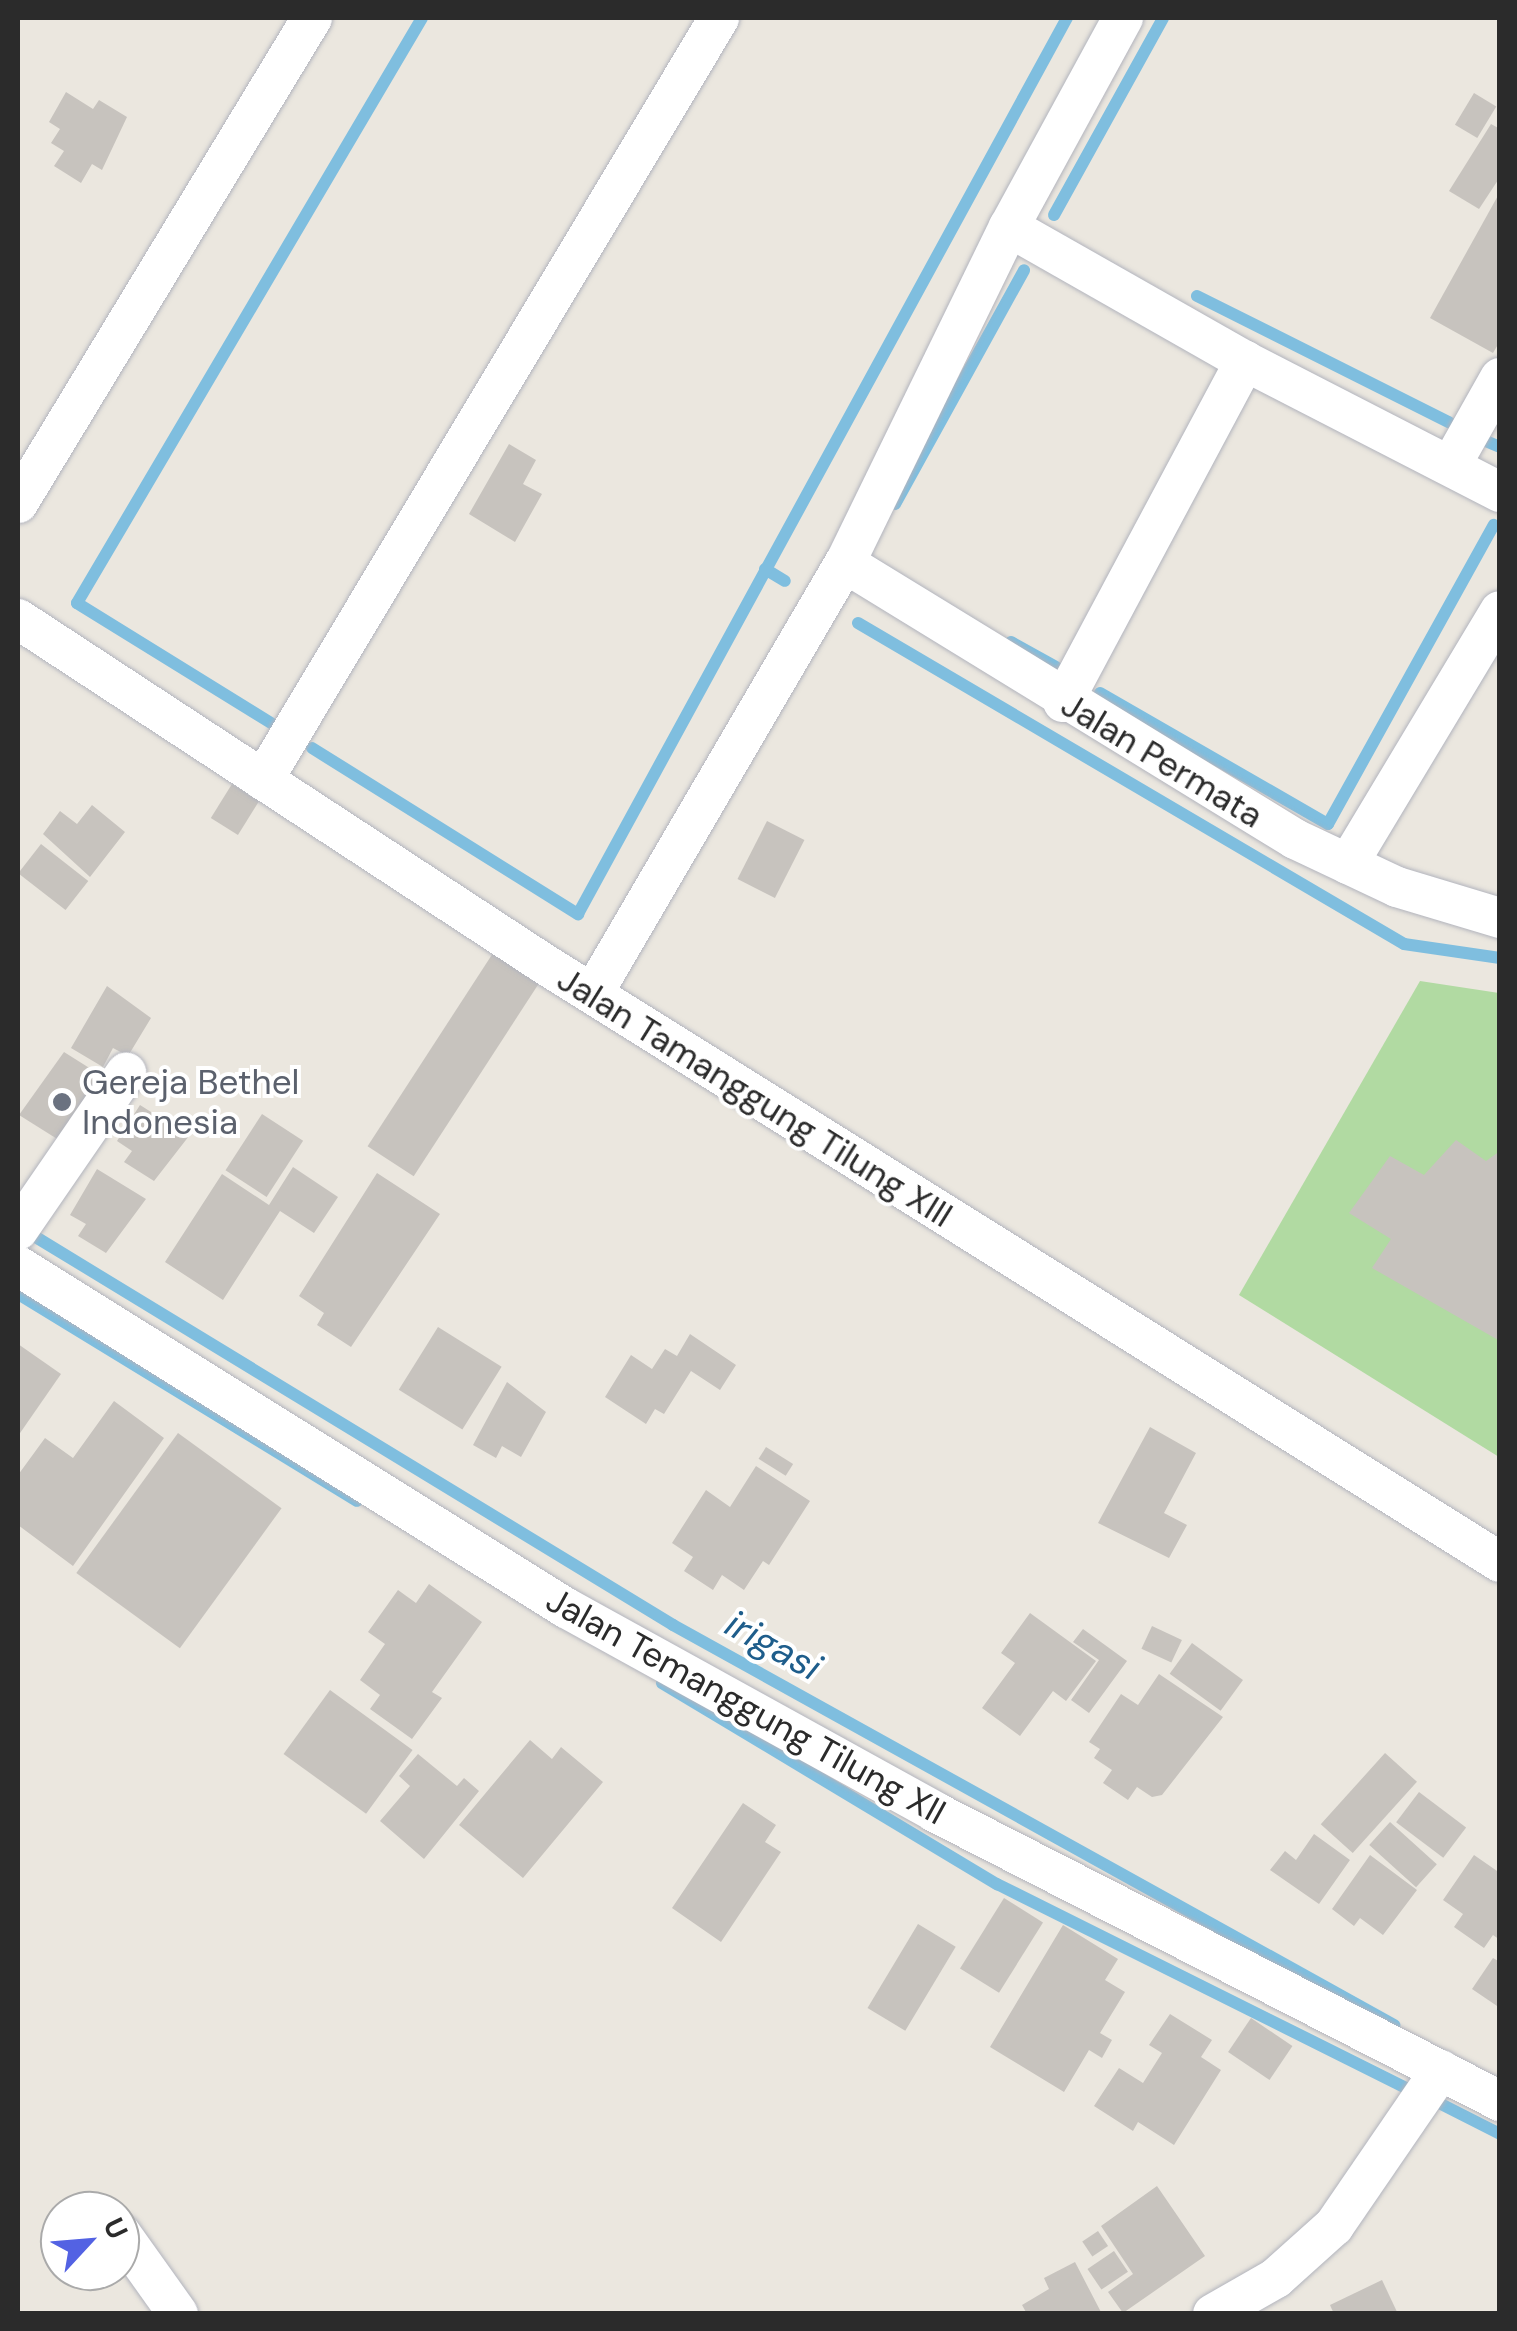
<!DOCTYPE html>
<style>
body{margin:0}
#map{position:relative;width:1517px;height:2331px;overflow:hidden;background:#ebe7df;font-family:"DM Sans",sans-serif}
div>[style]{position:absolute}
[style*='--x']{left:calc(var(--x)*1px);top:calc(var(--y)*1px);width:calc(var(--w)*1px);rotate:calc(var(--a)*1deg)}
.green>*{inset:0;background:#b1daa2}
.stream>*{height:12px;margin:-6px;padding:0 6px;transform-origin:6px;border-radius:6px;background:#7fbedf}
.building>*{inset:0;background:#c7c3be;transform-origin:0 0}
.roads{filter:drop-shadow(0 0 2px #b2b4bd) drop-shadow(0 0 2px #b2b4bd)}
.minor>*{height:40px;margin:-20px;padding:0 20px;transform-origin:20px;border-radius:20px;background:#fff}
.dots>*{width:28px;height:28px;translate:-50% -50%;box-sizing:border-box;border:5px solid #fff;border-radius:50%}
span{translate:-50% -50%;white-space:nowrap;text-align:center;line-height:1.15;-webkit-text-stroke:8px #fff;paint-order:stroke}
.street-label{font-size:35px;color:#2b2b2b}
.worship-label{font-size:35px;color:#5b616d}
.left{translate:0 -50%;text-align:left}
.water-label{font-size:38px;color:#1e5d8b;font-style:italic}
.frame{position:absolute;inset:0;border:20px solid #2b2b2b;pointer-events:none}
.north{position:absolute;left:40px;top:2191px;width:100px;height:100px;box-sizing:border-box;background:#fff;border:2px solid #aaa;border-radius:50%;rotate:64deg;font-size:28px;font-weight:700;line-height:40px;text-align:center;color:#2b2b2b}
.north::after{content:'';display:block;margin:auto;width:35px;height:45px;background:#5362e3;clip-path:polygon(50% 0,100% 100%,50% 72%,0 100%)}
</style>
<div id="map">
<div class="green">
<i style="clip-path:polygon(1420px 981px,1499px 993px,1499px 1457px,1239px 1295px)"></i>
</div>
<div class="stream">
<i style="--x:1054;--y:215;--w:225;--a:-61"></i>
<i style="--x:1197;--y:296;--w:282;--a:26.6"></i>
<i style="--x:1488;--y:442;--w:13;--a:23"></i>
<i style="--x:895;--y:504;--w:267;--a:-61.1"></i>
<i style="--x:765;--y:569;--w:23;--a:31"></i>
<i style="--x:858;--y:623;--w:633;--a:30.45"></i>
<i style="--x:1404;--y:944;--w:97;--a:8.3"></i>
<i style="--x:1011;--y:642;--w:51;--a:29.1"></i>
<i style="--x:1100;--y:693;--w:263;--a:29.9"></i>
<i style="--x:1328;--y:824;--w:342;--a:-61"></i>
<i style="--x:271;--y:723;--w:228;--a:-148.3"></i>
<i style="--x:77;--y:603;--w:679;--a:-59.47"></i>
<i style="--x:312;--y:748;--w:314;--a:32"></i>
<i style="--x:578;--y:914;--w:1021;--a:-61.38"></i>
<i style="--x:34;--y:1236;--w:748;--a:31.33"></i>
<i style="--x:673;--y:1625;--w:825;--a:29.02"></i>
<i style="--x:18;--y:1294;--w:397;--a:31.4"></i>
<i style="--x:662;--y:1683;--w:391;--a:31"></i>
<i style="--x:997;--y:1884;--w:459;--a:26.5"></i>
<i style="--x:1439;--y:2103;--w:68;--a:26.9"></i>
</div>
<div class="building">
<i style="clip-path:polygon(66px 92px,93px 109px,99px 100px,127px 117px,102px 170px,92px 164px,81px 183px,54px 166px,64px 151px,51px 143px,60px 129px,49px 122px)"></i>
<i style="left:1474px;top:93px;width:26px;height:37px;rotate:31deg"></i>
<i style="clip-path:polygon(1491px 124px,1500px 129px,1500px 177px,1479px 209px,1449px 191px)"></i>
<i style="clip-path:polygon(1500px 192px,1500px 341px,1493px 353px,1430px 318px)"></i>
<i style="clip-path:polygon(509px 444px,536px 460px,523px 484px,542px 494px,515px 542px,469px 514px)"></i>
<i style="left:232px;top:784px;width:32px;height:40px;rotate:32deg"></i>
<i style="clip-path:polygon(92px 805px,125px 832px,90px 877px,43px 834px,60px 811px,77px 824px)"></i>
<i style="left:767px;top:821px;width:42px;height:65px;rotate:27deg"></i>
<i style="left:41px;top:844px;width:60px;height:37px;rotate:38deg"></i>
<i style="left:495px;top:950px;width:55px;height:234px;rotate:33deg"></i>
<i style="clip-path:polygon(107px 986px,151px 1018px,128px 1056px,113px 1048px,103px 1067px,71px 1048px)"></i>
<i style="clip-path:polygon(64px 1052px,110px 1081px,62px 1142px,19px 1115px)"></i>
<i style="clip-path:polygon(140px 1105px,189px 1136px,154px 1181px,124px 1162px,132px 1151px,117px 1141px)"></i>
<i style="left:262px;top:1114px;width:49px;height:67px;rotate:33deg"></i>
<i style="clip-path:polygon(1456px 1140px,1486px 1161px,1500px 1151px,1500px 1341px,1372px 1268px,1391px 1239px,1349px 1213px,1390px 1156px,1424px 1175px)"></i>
<i style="clip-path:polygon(293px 1167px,338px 1197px,314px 1233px,280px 1211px,223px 1300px,165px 1262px,222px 1174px,269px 1205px)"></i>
<i style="clip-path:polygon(97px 1169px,146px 1199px,106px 1253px,78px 1236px,86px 1224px,70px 1215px)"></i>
<i style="clip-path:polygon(377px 1173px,440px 1214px,351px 1347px,317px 1325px,324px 1313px,299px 1296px)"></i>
<i style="left:438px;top:1327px;width:75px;height:74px;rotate:32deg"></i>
<i style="clip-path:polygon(690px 1334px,736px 1365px,720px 1390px,691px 1371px,664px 1414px,655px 1409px,646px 1424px,605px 1397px,631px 1355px,652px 1369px,665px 1349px,677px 1356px)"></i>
<i style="clip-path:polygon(18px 1344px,61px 1374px,18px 1436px)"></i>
<i style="clip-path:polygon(507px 1382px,546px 1412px,521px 1457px,502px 1446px,496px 1458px,473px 1445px)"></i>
<i style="clip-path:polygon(114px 1401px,164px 1438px,73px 1566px,18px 1525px,18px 1475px,45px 1438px,73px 1458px)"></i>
<i style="clip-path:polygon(1150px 1427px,1196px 1453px,1164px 1513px,1187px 1525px,1169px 1558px,1098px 1523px)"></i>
<i style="left:178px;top:1433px;width:128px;height:173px;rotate:36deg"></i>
<i style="left:766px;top:1447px;width:32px;height:14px;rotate:32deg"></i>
<i style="clip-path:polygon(756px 1466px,810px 1501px,769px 1565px,763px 1561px,744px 1590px,722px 1575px,713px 1590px,684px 1571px,693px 1557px,672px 1543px,706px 1490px,730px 1507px)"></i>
<i style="clip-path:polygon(429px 1584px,482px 1622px,432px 1692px,442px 1698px,412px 1739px,370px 1709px,380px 1695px,360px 1680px,385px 1644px,368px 1632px,398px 1590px,416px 1603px)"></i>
<i style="clip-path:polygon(1030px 1613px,1096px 1661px,1066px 1701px,1053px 1691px,1020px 1736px,982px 1708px,1015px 1663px,1001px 1653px)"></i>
<i style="left:1152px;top:1626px;width:33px;height:25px;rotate:25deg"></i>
<i style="clip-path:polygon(1083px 1629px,1127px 1661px,1089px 1713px,1071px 1700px,1099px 1660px,1073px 1642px)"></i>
<i style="left:1192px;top:1643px;width:63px;height:38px;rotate:36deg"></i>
<i style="clip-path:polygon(1159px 1674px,1223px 1717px,1162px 1795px,1152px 1797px,1137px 1787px,1128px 1800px,1103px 1783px,1112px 1770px,1094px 1758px,1100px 1749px,1089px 1742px,1121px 1694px,1138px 1705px)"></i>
<i style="left:330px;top:1690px;width:102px;height:79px;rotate:36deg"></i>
<i style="clip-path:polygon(530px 1740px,552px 1759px,561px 1747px,603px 1782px,523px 1878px,459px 1825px)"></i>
<i style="left:1385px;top:1753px;width:43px;height:96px;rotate:42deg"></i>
<i style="clip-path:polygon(418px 1754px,457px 1786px,464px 1778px,479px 1791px,424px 1859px,380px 1821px,410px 1786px,399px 1776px)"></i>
<i style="left:1419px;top:1792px;width:59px;height:38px;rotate:37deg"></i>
<i style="clip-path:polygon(743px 1803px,776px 1825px,765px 1842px,781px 1852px,721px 1942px,672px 1908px)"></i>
<i style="left:1390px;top:1822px;width:63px;height:31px;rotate:42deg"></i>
<i style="clip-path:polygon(1314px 1834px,1350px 1860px,1319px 1904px,1270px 1870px,1285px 1851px,1296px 1860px)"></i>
<i style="clip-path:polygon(1370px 1855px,1417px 1890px,1383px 1935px,1360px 1918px,1354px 1926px,1332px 1909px)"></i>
<i style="clip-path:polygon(1474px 1855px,1500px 1873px,1500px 1940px,1493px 1935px,1484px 1948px,1454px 1927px,1463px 1914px,1443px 1900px)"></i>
<i style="left:1004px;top:1898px;width:46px;height:83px;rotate:32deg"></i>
<i style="left:918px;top:1924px;width:44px;height:98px;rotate:31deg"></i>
<i style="clip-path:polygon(1063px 1925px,1118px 1959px,1105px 1980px,1125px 1992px,1100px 2033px,1112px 2040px,1102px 2058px,1089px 2050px,1064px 2092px,990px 2047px)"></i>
<i style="clip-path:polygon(1493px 1958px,1500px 1962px,1500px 2008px,1472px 1989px)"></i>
<i style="clip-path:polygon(1170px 2014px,1212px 2040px,1201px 2057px,1221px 2070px,1174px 2145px,1138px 2122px,1133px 2131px,1094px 2106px,1119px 2068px,1143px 2083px,1162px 2053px,1149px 2045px)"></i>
<i style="left:1251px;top:2018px;width:50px;height:41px;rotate:34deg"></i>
<i style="clip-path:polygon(1157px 2186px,1205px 2256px,1123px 2313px,1108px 2292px,1133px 2274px,1101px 2226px)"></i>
<i style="left:1098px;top:2231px;width:18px;height:19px;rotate:56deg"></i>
<i style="left:1114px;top:2251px;width:25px;height:32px;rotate:56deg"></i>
<i style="clip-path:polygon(1075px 2262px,1102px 2314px,1027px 2314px,1022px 2305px,1049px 2289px,1044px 2278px)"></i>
<i style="clip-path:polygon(1382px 2280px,1398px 2314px,1334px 2314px,1330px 2305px)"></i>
</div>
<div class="roads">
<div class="minor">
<i style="--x:1009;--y:227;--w:271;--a:29.6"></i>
<i style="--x:1245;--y:361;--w:287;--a:27.2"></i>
<i style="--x:1451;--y:465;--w:100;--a:-60.6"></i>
<i style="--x:18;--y:503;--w:567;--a:-58.78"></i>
<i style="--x:845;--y:563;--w:528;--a:31.52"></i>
<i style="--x:1295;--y:839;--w:113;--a:25.2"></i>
<i style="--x:1397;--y:887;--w:108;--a:16.8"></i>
<i style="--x:18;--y:619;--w:631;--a:33.24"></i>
<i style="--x:546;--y:965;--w:1125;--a:32.04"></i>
<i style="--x:1063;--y:702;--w:387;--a:-61.9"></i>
<i style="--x:263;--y:780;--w:888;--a:-59.1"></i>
<i style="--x:1348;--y:864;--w:295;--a:-59"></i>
<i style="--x:595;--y:990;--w:495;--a:-59.7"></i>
<i style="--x:845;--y:563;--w:374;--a:-64"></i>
<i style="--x:1009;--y:227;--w:238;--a:-61.4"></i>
<i style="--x:18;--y:1230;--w:191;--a:-55.5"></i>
<i style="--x:18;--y:1266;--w:646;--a:31.97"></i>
<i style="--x:566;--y:1608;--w:422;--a:28.9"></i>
<i style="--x:935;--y:1812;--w:635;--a:27.09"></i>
<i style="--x:121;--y:2234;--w:98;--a:54.5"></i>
<i style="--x:1213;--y:2314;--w:73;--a:-29.7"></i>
<i style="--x:1276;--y:2278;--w:78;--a:-41.9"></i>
<i style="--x:1334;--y:2226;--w:189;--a:-55.6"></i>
</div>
</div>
<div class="dots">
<i style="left:62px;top:1102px;background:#6b7280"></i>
</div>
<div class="street-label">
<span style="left:1162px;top:760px;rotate:31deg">Jalan Permata</span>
<span style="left:755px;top:1097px;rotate:32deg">Jalan Tamanggung Tilung XIII</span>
<span style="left:746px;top:1706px;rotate:29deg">Jalan Temanggung Tilung XII</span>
</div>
<div class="worship-label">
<span class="left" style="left:82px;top:1102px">Gereja Bethel<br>Indonesia</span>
</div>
<div class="water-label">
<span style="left:773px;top:1646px;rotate:29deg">irigasi</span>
</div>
<div class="frame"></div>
<div class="north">U</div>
</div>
